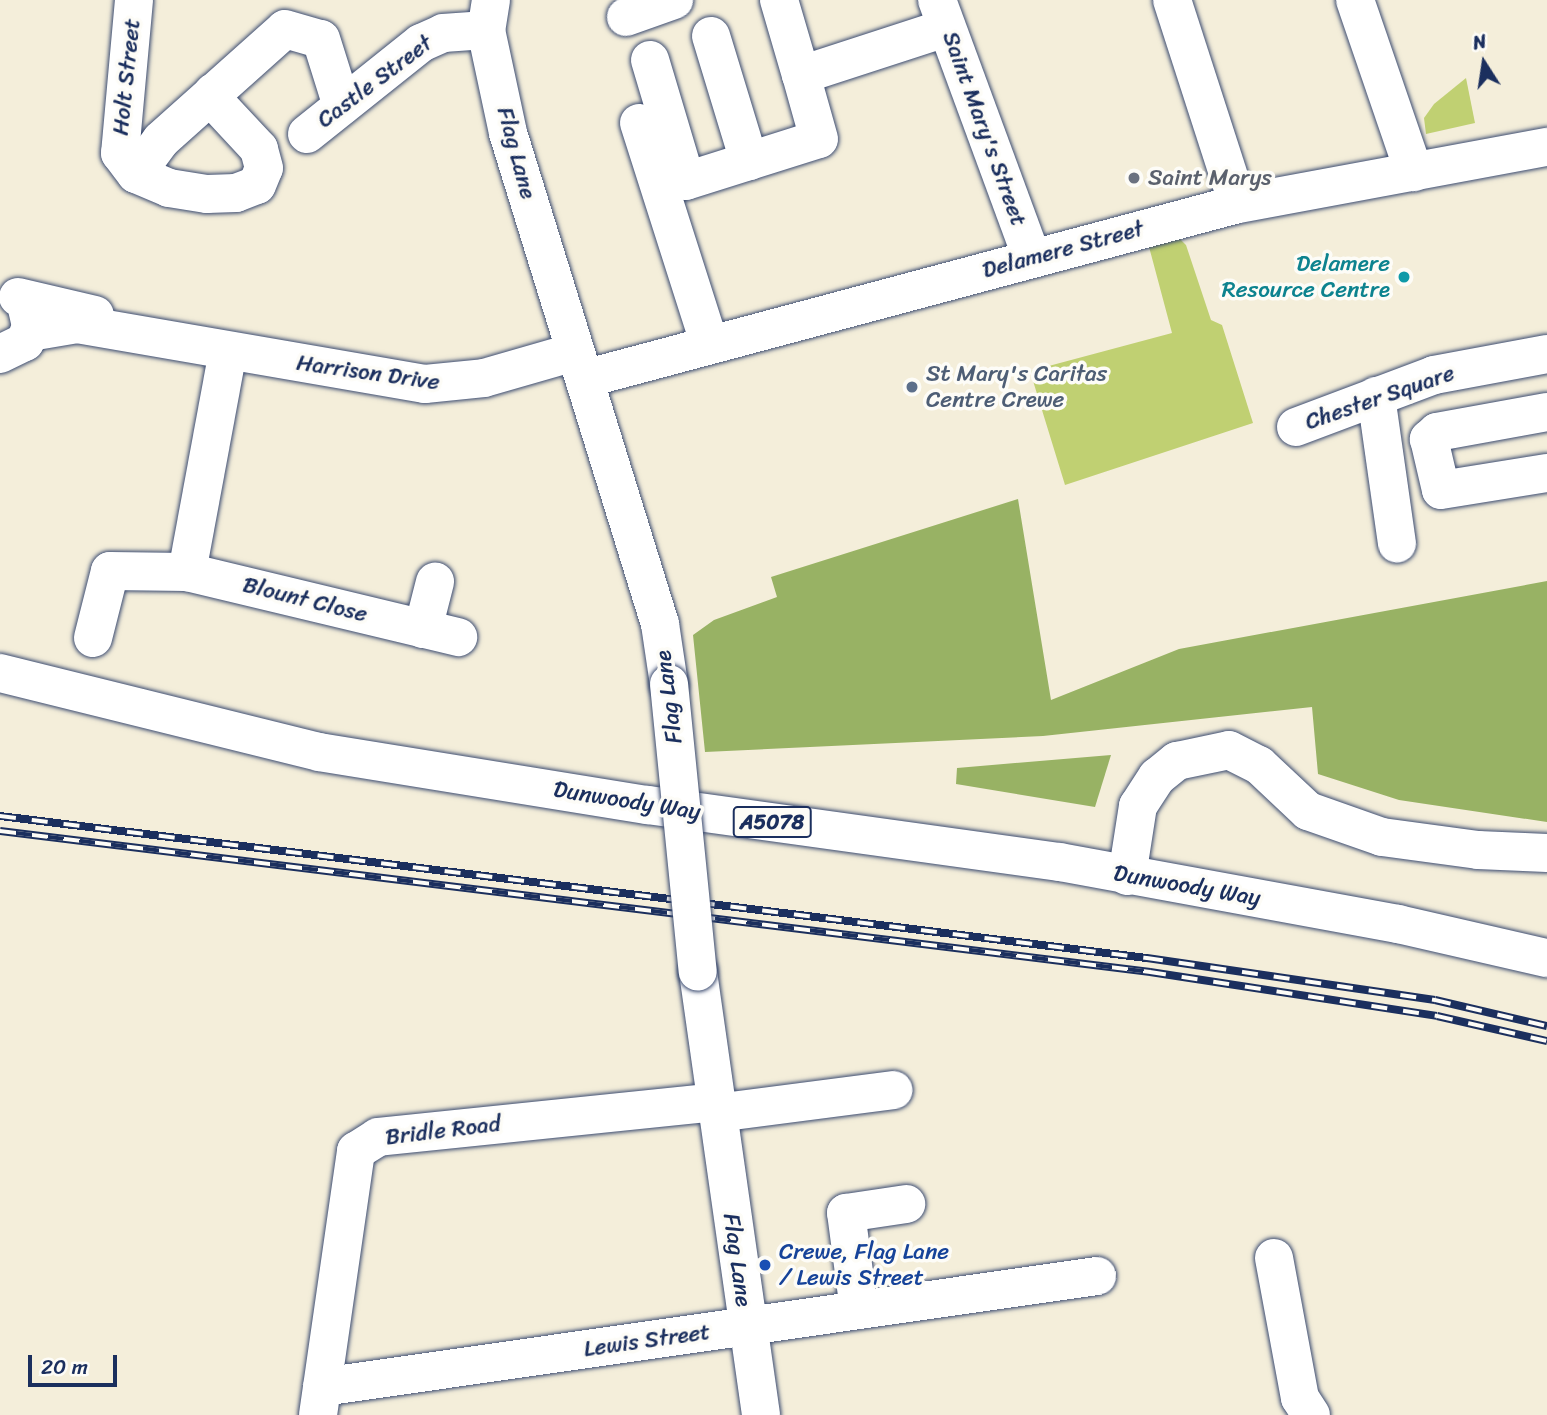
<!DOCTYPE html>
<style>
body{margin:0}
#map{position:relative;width:1547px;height:1415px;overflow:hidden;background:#f4eeda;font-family:Sriracha,sans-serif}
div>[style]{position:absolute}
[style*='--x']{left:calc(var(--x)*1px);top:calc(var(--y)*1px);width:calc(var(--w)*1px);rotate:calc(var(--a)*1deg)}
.green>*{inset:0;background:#c0d072}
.forest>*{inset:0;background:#98b264}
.roads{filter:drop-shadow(0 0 2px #3c4c71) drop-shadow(0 0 2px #3c4c71)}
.minor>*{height:38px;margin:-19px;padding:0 19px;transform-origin:19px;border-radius:19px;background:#fff}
.major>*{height:38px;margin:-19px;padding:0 19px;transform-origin:19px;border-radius:19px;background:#fff}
.rail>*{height:8px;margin-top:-4px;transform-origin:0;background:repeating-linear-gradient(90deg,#fdfcf7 0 16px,#1b2f5e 0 32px);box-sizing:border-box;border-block:2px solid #1b2f5e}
.bridges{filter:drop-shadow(0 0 2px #3c4c71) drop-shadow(0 0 2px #3c4c71)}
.minor-bridge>*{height:38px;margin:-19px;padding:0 19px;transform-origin:19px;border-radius:19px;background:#fff}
.dots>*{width:19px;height:19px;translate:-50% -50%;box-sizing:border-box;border:4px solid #fdfcf7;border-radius:50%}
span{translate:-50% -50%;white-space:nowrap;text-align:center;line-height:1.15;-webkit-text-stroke:7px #fdfcf7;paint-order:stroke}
.shield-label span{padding:2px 5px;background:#fdfcf7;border:2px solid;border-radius:5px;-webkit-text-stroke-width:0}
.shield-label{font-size:21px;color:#1b2f5e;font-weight:700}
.street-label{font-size:23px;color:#1b2f5e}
.worship-label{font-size:23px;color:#5b616d}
.left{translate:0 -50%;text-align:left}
.culture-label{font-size:23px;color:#0d838f}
.right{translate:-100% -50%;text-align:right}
.service-label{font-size:23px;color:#4e5e75}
.transit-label{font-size:23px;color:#164399}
.north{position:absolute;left:1449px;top:28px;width:70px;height:70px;-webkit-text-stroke:5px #fdfcf7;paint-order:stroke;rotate:348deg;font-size:19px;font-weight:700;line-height:28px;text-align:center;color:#1b2f5e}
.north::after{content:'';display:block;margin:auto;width:24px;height:32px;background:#1b2f5e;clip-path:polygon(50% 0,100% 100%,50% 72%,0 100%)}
.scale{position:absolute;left:28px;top:1355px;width:89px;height:32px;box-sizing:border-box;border:4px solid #1b2f5e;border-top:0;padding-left:9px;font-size:21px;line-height:24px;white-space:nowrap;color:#1b2f5e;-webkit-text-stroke:5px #fdfcf7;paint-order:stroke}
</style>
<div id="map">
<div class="green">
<i style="clip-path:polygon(1466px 78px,1475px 123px,1426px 134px,1424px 118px,1434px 104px)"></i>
<i style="clip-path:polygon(1175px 234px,1186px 245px,1211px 320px,1222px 325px,1253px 423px,1065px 485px,1030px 371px,1172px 333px,1148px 243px)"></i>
</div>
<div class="forest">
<i style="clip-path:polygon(1018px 499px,1051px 700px,1179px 649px,1547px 581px,1547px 822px,1399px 800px,1318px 774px,1312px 707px,1043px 736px,705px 752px,693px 635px,714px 620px,777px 597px,771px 577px)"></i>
<i style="clip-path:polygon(1111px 755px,1095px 807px,956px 784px,957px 768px)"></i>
</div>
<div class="roads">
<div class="minor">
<i style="--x:134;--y:0;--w:154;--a:95.2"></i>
<i style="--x:120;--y:153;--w:26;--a:53"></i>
<i style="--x:136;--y:174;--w:36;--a:23"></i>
<i style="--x:169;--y:188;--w:38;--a:9"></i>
<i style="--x:207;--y:194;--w:29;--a:-2"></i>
<i style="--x:236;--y:193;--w:22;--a:-21"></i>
<i style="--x:257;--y:185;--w:18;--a:-68"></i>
<i style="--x:264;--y:168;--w:20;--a:-105"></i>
<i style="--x:259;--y:149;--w:62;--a:-133"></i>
<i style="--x:217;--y:104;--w:12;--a:-110"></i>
<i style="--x:491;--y:0;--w:30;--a:99"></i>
<i style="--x:486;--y:30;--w:105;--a:77.9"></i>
<i style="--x:508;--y:133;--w:514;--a:72.8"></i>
<i style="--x:660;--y:624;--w:61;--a:81.5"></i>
<i style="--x:779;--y:0;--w:78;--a:73.7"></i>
<i style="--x:801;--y:75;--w:152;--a:-18"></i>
<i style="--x:937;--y:0;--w:275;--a:69.8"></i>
<i style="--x:1172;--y:0;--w:214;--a:72.1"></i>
<i style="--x:1355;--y:0;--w:182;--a:71.1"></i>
<i style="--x:626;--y:17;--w:51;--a:-19.5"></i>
<i style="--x:711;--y:36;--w:131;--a:73.1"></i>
<i style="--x:650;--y:60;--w:126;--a:73.4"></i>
<i style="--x:686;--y:181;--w:139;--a:-17.5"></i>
<i style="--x:819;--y:139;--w:66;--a:-105.7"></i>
<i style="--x:639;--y:123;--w:233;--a:72.3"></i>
<i style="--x:307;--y:134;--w:146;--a:-38.6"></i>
<i style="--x:421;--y:43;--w:24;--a:-24"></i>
<i style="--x:443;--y:33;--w:43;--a:-4"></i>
<i style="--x:136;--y:174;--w:42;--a:-53.7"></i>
<i style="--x:161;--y:140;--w:166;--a:-41.8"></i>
<i style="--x:285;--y:29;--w:37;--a:16"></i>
<i style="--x:321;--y:39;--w:70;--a:72.6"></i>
<i style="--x:18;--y:297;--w:79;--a:13.2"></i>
<i style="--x:30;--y:332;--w:48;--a:-9.7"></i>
<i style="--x:77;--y:324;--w:353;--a:9.8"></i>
<i style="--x:425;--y:384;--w:59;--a:-5.8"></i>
<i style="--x:484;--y:378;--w:94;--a:-16.1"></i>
<i style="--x:228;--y:351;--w:225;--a:100.5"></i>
<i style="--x:187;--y:572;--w:279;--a:13.5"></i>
<i style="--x:0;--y:354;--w:28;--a:-26"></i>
<i style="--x:25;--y:342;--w:17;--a:-69"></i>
<i style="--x:31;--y:326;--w:18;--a:-103"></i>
<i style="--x:584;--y:379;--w:677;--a:-14.98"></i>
<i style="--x:1238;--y:204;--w:314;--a:-10.5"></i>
<i style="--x:1376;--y:396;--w:149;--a:81.9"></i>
<i style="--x:1547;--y:412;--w:112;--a:169.7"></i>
<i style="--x:1437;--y:432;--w:11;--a:139"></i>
<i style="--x:1429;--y:439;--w:52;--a:76.8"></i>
<i style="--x:1441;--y:490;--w:107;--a:-9.1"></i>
<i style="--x:1296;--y:427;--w:147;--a:-20.6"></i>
<i style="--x:1434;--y:375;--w:115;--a:-10.5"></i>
<i style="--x:423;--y:629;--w:49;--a:-75.7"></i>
<i style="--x:93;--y:638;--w:69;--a:-75.8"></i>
<i style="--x:110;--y:571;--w:77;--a:0.7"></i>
<i style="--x:1127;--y:876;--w:71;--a:-81.1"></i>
<i style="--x:1138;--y:806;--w:35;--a:-57"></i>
<i style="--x:1157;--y:777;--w:26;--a:-39"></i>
<i style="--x:1177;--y:761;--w:53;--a:-11.9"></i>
<i style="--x:1229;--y:750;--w:34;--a:27"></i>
<i style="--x:1259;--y:765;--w:67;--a:43.2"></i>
<i style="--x:1308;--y:811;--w:78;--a:19.4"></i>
<i style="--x:1382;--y:837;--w:97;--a:7.7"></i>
<i style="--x:1478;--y:850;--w:69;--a:2.5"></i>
<i style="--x:698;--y:972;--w:447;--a:81.9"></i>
<i style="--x:717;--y:1113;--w:178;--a:-7.4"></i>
<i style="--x:1274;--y:1258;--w:142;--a:79.5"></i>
<i style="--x:1300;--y:1398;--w:20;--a:57"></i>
<i style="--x:859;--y:1310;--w:98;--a:-97.6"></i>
<i style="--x:846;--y:1213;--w:61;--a:-8.5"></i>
<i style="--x:322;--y:1387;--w:783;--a:-8.15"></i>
<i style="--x:318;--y:1415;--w:267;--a:-81.8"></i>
<i style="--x:356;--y:1151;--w:26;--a:-32"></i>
<i style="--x:378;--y:1137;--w:340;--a:-5.9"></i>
</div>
<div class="major">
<i style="--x:0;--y:673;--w:329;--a:13.9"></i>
<i style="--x:319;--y:752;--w:333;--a:9.2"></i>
<i style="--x:648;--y:805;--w:416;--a:7.9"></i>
<i style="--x:1060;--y:862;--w:344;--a:10.4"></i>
<i style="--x:1398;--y:924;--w:153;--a:12.9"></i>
</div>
</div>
<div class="rail">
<i style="--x:0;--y:816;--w:1156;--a:7.06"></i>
<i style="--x:1147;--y:958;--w:291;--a:8.3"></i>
<i style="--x:1435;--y:1000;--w:115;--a:13.1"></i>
<i style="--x:0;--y:831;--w:1159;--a:6.99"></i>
<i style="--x:1150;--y:972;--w:290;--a:8.7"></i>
<i style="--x:1437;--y:1016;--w:113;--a:12.8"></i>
</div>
<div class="bridges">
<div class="minor-bridge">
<i style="--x:669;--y:684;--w:289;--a:84.3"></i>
</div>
</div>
<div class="dots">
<i style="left:1134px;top:178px;background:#6b7280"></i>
<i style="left:1404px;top:277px;background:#0f9aa8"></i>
<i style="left:912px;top:387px;background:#5c6f8a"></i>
<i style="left:765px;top:1265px;background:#1a4fb4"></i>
</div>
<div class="shield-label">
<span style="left:772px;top:822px">A5078</span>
</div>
<div class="street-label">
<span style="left:127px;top:77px;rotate:-84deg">Holt Street</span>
<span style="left:375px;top:82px;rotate:-37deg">Castle Street</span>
<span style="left:984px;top:129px;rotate:70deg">Saint Mary's Street</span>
<span style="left:516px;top:153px;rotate:75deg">Flag Lane</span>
<span style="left:1063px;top:250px;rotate:-15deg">Delamere Street</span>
<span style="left:368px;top:373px;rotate:8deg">Harrison Drive</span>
<span style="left:1380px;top:398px;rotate:-19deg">Chester Square</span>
<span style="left:305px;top:600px;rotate:14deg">Blount Close</span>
<span style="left:669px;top:697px;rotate:-97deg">Flag Lane</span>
<span style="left:627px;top:801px;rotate:9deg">Dunwoody Way</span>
<span style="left:1187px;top:886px;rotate:10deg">Dunwoody Way</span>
<span style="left:443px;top:1131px;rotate:-7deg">Bridle Road</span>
<span style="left:737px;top:1260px;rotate:82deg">Flag Lane</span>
<span style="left:647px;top:1341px;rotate:-8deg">Lewis Street</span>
</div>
<div class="worship-label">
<span class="left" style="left:1148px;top:178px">Saint Marys</span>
</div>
<div class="culture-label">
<span class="right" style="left:1390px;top:277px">Delamere<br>Resource Centre</span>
</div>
<div class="service-label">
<span class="left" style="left:926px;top:387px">St Mary's Caritas<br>Centre Crewe</span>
</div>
<div class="transit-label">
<span class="left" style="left:779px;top:1265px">Crewe, Flag Lane<br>/ Lewis Street</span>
</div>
<div class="north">N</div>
<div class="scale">20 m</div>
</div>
